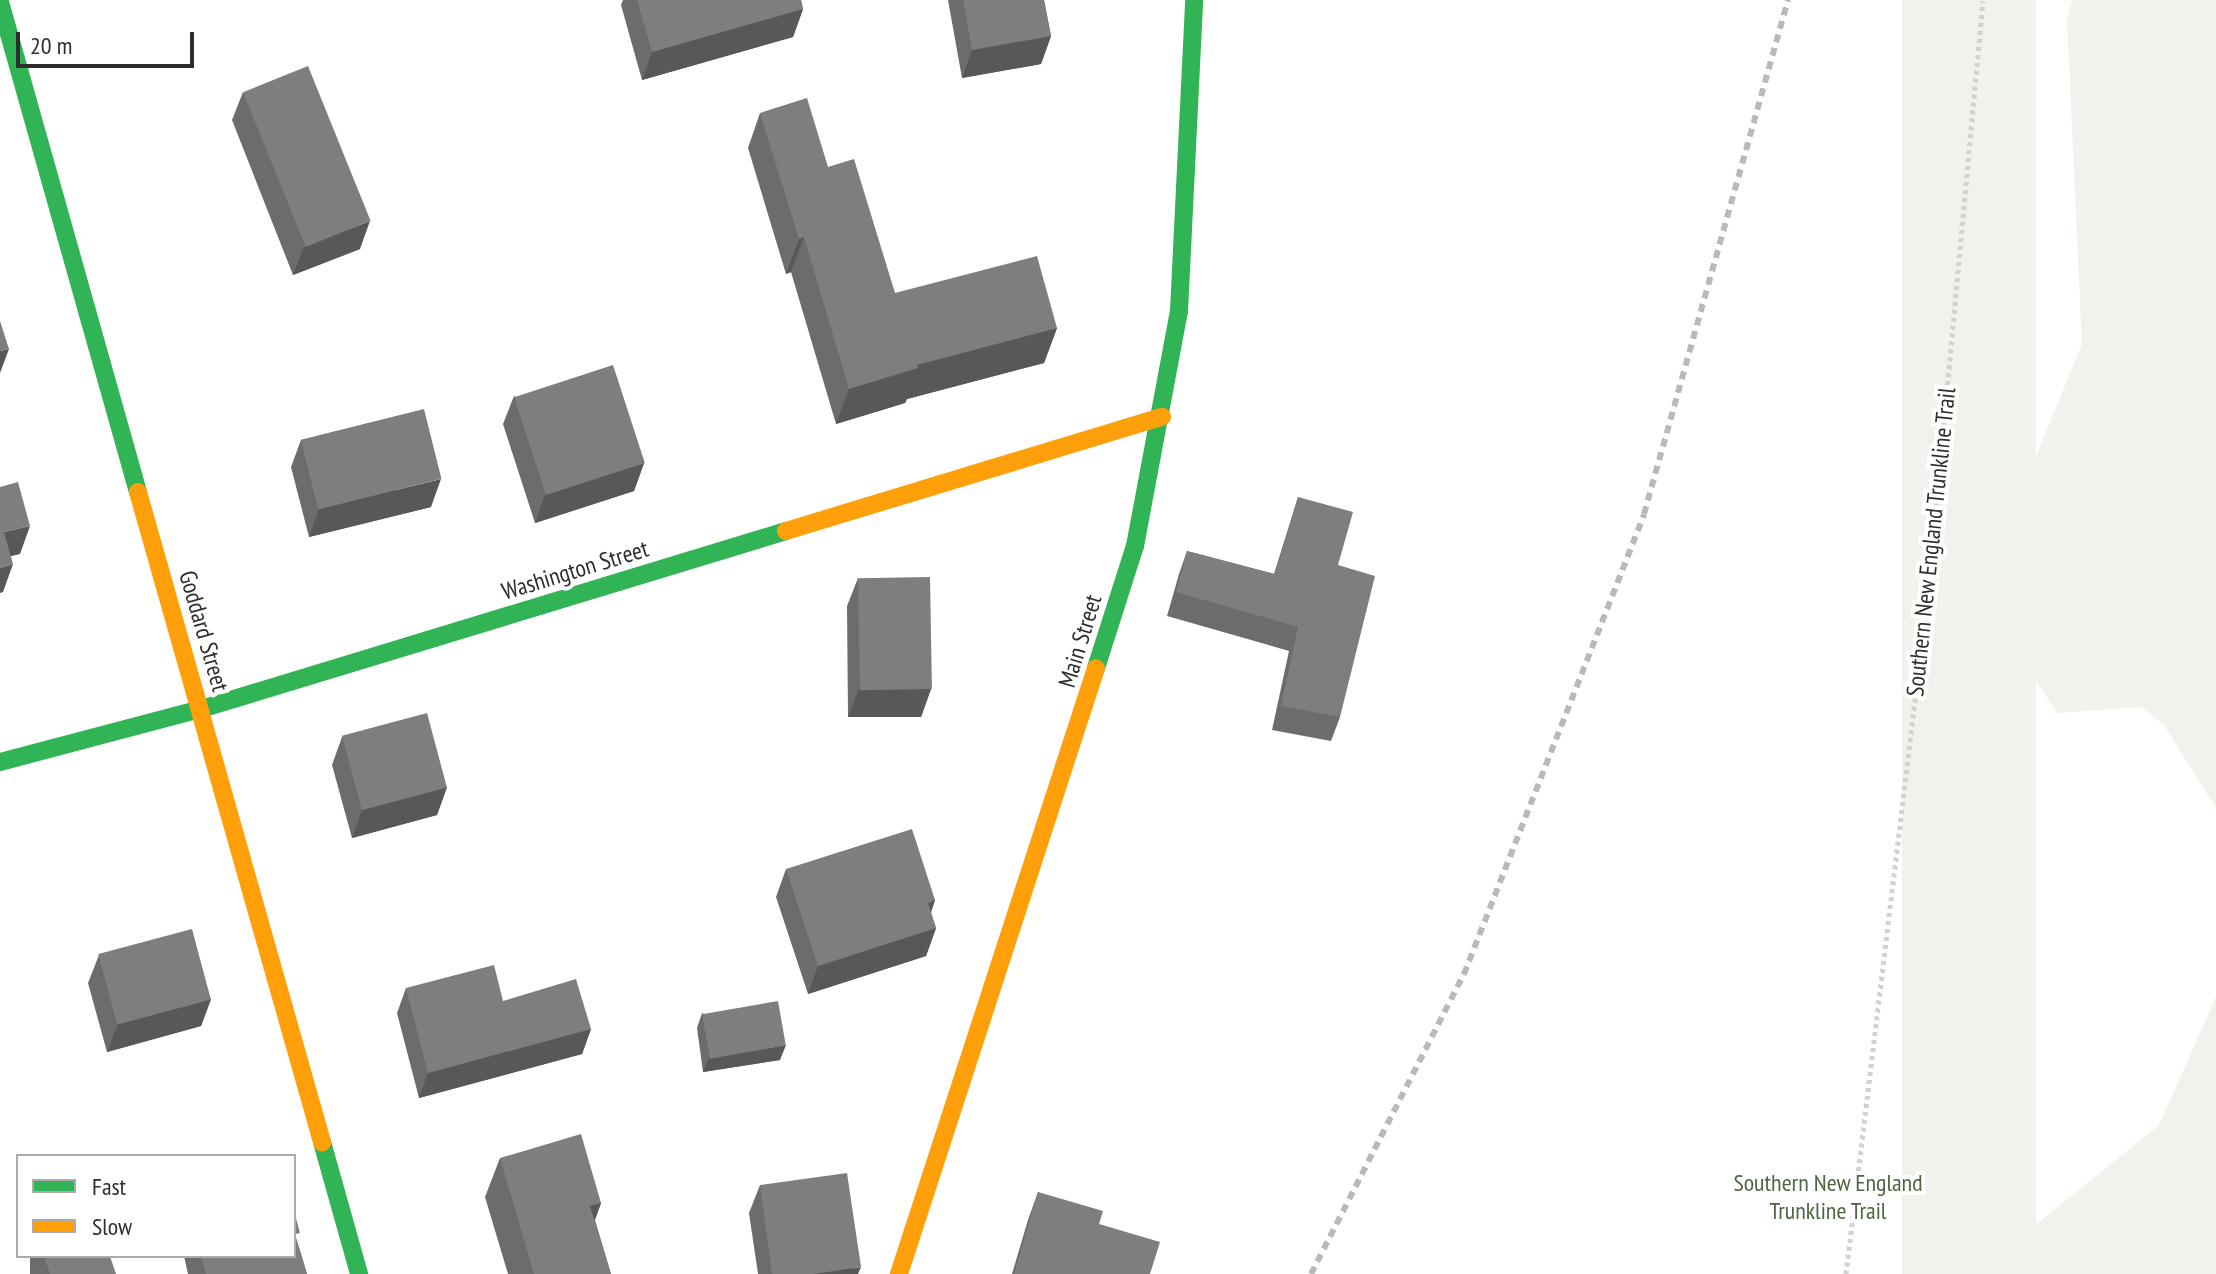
<!DOCTYPE html>
<style>
body{margin:0}
#map{position:relative;width:2216px;height:1274px;overflow:hidden;background:#fff;font-family:"PT Sans Narrow",sans-serif}
div>[style]{position:absolute}
[style*='--x']{left:calc(var(--x)*1px);top:calc(var(--y)*1px);width:calc(var(--w)*1px);rotate:calc(var(--a)*1deg)}
.green>*{inset:0;background:#f0f3ec;transform-origin:0 0}
.path>*{height:5px;margin-top:-2.5px;transform-origin:0;background:repeating-linear-gradient(90deg,#d2d2d2 0 4px,transparent 0 8px)}
.fast>*{height:18px;margin:-9px;padding:0 9px;transform-origin:9px;border-radius:9px;background:#30b455}
.slow>*{height:18px;margin:-9px;padding:0 9px;transform-origin:9px;border-radius:9px;background:#ff9f0a}
.rail>*{height:6px;margin-top:-3px;transform-origin:0;background:repeating-linear-gradient(90deg,#b9b9b9 0 8px,transparent 0 14px)}
.wall>*{inset:0;background:#6c6c6c;transform-origin:0 0}
.shaded-wall>*{inset:0;background:#585858}
.building>*{inset:0;background:#7e7e7e;transform-origin:0 0}
span{translate:-50% -50%;white-space:nowrap;text-align:center;line-height:1.15;-webkit-text-stroke:8px #fff;paint-order:stroke}
.street-label{font-size:24px;color:#2d2d2d}
.park-label{font-size:24px;color:#4f6440}
.legend{position:absolute;left:16px;top:1154px;width:280px;height:104px;box-sizing:border-box;background:#fff;border:2px solid #ababab;margin:0;padding:10px 14px;list-style:none;font-size:24px;color:#2d2d2d}
.legend li{display:flex;align-items:center;gap:16px;height:40px}
.legend b{width:40px;border:2px solid #ababab}
.scale{position:absolute;left:16px;top:32px;width:178px;height:36px;box-sizing:border-box;border:4px solid #2d2d2d;border-top:0;padding-left:10px;font-size:24px;line-height:28px;white-space:nowrap;color:#2d2d2d;-webkit-text-stroke:6px #fff;paint-order:stroke}
</style>
<div id="map">
<div class="green">
<i style="left:1902px;top:0;width:134px;height:1283px"></i>
<i style="clip-path:polygon(2072px 0,2216px 0,2216px 808px,2164px 725px,2141px 707px,2058px 713px,2012px 647px,2018px 500px,2082px 344px,2067px 19px)"></i>
<i style="clip-path:polygon(2216px 997px,2216px 1274px,1987px 1274px,1996px 1257px,2159px 1125px)"></i>
</div>
<div class="path">
<i style="--x:1846;--y:1274;--w:703;--a:-83.14"></i>
<i style="--x:1930;--y:576;--w:578;--a:-84.74"></i>
</div>
<div class="fast">
<i style="--x:0;--y:2;--w:509;--a:74.27"></i>
<i style="--x:1096;--y:668;--w:128;--a:-72.3"></i>
<i style="--x:1135;--y:546;--w:239;--a:-79.4"></i>
<i style="--x:1179;--y:311;--w:311;--a:-87.2"></i>
<i style="--x:0;--y:762;--w:208;--a:-14.8"></i>
<i style="--x:201;--y:709;--w:611;--a:-16.92"></i>
<i style="--x:322;--y:1142;--w:137;--a:74.3"></i>
</div>
<div class="slow">
<i style="--x:138;--y:492;--w:676;--a:74.19"></i>
<i style="--x:786;--y:531;--w:393;--a:-16.9"></i>
<i style="--x:899;--y:1274;--w:637;--a:-71.99"></i>
</div>
<div class="rail">
<i style="--x:1311;--y:1274;--w:337;--a:-63"></i>
<i style="--x:1464;--y:974;--w:494;--a:-68.6"></i>
<i style="--x:1644;--y:514;--w:534;--a:-74.35"></i>
</div>
<div class="wall">
<i style="clip-path:polygon(623px 0,801px 0,803px 9px,793px 37px,642px 80px,621px 5px)"></i>
<i style="clip-path:polygon(948px 0,1044px 0,1051px 36px,1041px 64px,962px 78px)"></i>
<i style="clip-path:polygon(243px 92px,360px 249px,293px 275px,232px 120px)"></i>
<i style="clip-path:polygon(760px 113px,828px 167px,895px 293px,1057px 328px,1044px 363px,907px 399px,905px 403px,836px 424px,791px 272px,786px 274px,748px 148px)"></i>
<i style="clip-path:polygon(514px 396px,644px 463px,634px 491px,535px 523px,503px 424px)"></i>
<i style="clip-path:polygon(301px 440px,431px 507px,309px 537px,291px 467px)"></i>
<i style="clip-path:polygon(1298px 497px,1338px 565px,1340px 717px,1331px 741px,1272px 730px,1289px 651px,1167px 616px,1179px 574px,1187px 551px,1274px 574px)"></i>
<i style="clip-path:polygon(858px 578px,931px 689px,921px 717px,848px 717px,847px 606px)"></i>
<i style="clip-path:polygon(342px 737px,447px 787px,437px 815px,352px 838px,332px 765px)"></i>
<i style="clip-path:polygon(786px 869px,935px 900px,931px 913px,936px 928px,926px 956px,808px 994px,776px 897px)"></i>
<i style="clip-path:polygon(99px 955px,211px 999px,201px 1026px,107px 1052px,88px 983px)"></i>
<i style="clip-path:polygon(406px 988px,503px 1001px,591px 1029px,582px 1054px,419px 1098px,397px 1013px)"></i>
<i style="clip-path:polygon(702px 1013px,780px 1060px,703px 1072px,697px 1028px)"></i>
<i style="clip-path:polygon(500px 1158px,601px 1203px,595px 1220px,611px 1274px,508px 1274px,485px 1197px)"></i>
<i style="clip-path:polygon(760px 1185px,858px 1274px,758px 1274px,749px 1213px)"></i>
<i style="clip-path:polygon(1038px 1192px,1099px 1224px,1150px 1274px,1012px 1274px,1028px 1220px)"></i>
<i style="clip-path:polygon(297px 1241px,307px 1274px,188px 1274px,184px 1256px,294px 1256px)"></i>
<i style="left:30px;top:1256px;width:80px;height:18px"></i>
</div>
<div class="shaded-wall">
<i style="clip-path:polygon(803px 9px,793px 37px,642px 80px,652px 52px)"></i>
<i style="clip-path:polygon(1051px 36px,1041px 64px,962px 78px,972px 50px)"></i>
<i style="clip-path:polygon(370px 221px,360px 249px,293px 275px,304px 247px)"></i>
<i style="clip-path:polygon(804px 237px,791px 272px,786px 274px,799px 239px)"></i>
<i style="clip-path:polygon(1057px 328px,1044px 363px,907px 399px,905px 403px,836px 424px,849px 389px,917px 365px)"></i>
<i style="clip-path:polygon(9px 349px,0 373px,0 351px)"></i>
<i style="clip-path:polygon(644px 463px,634px 491px,535px 523px,545px 495px)"></i>
<i style="clip-path:polygon(441px 479px,431px 507px,309px 537px,319px 509px)"></i>
<i style="clip-path:polygon(30px 526px,20px 554px,0 559px,4px 532px)"></i>
<i style="clip-path:polygon(13px 564px,3px 592px,0 593px,0 568px)"></i>
<i style="clip-path:polygon(859px 689px,931px 689px,921px 717px,848px 717px)"></i>
<i style="clip-path:polygon(447px 787px,437px 815px,352px 838px,362px 810px)"></i>
<i style="clip-path:polygon(935px 900px,925px 928px,928px 903px)"></i>
<i style="clip-path:polygon(936px 928px,926px 956px,808px 994px,818px 966px)"></i>
<i style="clip-path:polygon(211px 999px,201px 1026px,107px 1052px,118px 1024px)"></i>
<i style="clip-path:polygon(591px 1029px,582px 1054px,419px 1098px,428px 1073px)"></i>
<i style="clip-path:polygon(786px 1045px,780px 1060px,703px 1072px,709px 1058px)"></i>
<i style="clip-path:polygon(601px 1203px,587px 1241px,590px 1206px)"></i>
<i style="clip-path:polygon(861px 1267px,858px 1274px,813px 1274px)"></i>
</div>
<div class="building">
<i style="clip-path:polygon(637px 0,801px 0,803px 9px,652px 52px)"></i>
<i style="clip-path:polygon(963px 0,1044px 0,1051px 36px,972px 50px)"></i>
<i style="left:308px;top:66px;width:167px;height:70px;rotate:68deg"></i>
<i style="clip-path:polygon(807px 98px,828px 167px,854px 159px,895px 293px,1037px 256px,1057px 328px,917px 365px,918px 368px,849px 389px,804px 237px,799px 239px,760px 113px)"></i>
<i style="clip-path:polygon(0 321px,9px 349px,0 351px)"></i>
<i style="left:613px;top:365px;width:103px;height:104px;rotate:72deg"></i>
<i style="left:424px;top:409px;width:72px;height:127px;rotate:76deg"></i>
<i style="clip-path:polygon(18px 482px,30px 526px,4px 532px,13px 564px,0 568px,0 487px)"></i>
<i style="clip-path:polygon(1298px 497px,1353px 512px,1338px 565px,1375px 576px,1340px 717px,1281px 706px,1298px 627px,1176px 592px,1187px 551px,1275px 574px)"></i>
<i style="left:930px;top:577px;width:112px;height:72px;rotate:89deg"></i>
<i style="left:427px;top:713px;width:77px;height:88px;rotate:75deg"></i>
<i style="clip-path:polygon(912px 829px,935px 900px,928px 903px,936px 928px,818px 966px,786px 869px)"></i>
<i style="left:192px;top:929px;width:73px;height:97px;rotate:75deg"></i>
<i style="clip-path:polygon(494px 965px,503px 1001px,576px 979px,591px 1029px,428px 1073px,406px 988px)"></i>
<i style="left:778px;top:1001px;width:45px;height:77px;rotate:80deg"></i>
<i style="clip-path:polygon(581px 1134px,601px 1203px,590px 1206px,611px 1274px,534px 1274px,500px 1158px)"></i>
<i style="clip-path:polygon(847px 1173px,861px 1267px,813px 1274px,772px 1274px,760px 1185px)"></i>
<i style="clip-path:polygon(1038px 1192px,1103px 1211px,1099px 1224px,1160px 1242px,1150px 1274px,1014px 1274px)"></i>
<i style="clip-path:polygon(294px 1211px,300px 1233px,295px 1234px,307px 1274px,206px 1274px,201px 1256px,294px 1256px)"></i>
<i style="clip-path:polygon(44px 1256px,110px 1256px,116px 1274px,50px 1274px)"></i>
</div>
<div class="street-label">
<span style="left:1931px;top:542px;rotate:-84deg">Southern New England Trunkline Trail</span>
<span style="left:575px;top:570px;rotate:-17deg">Washington Street</span>
<span style="left:204px;top:631px;rotate:74deg">Goddard Street</span>
<span style="left:1080px;top:641px;rotate:-73deg">Main Street</span>
</div>
<div class="park-label">
<span style="left:1828px;top:1197px">Southern New England<br>Trunkline Trail</span>
</div>
<ul class="legend">
<li><b style="height:10px;background:#30b455"></b>Fast</li>
<li><b style="height:10px;background:#ff9f0a"></b>Slow</li>
</ul>
<div class="scale">20 m</div>
</div>
